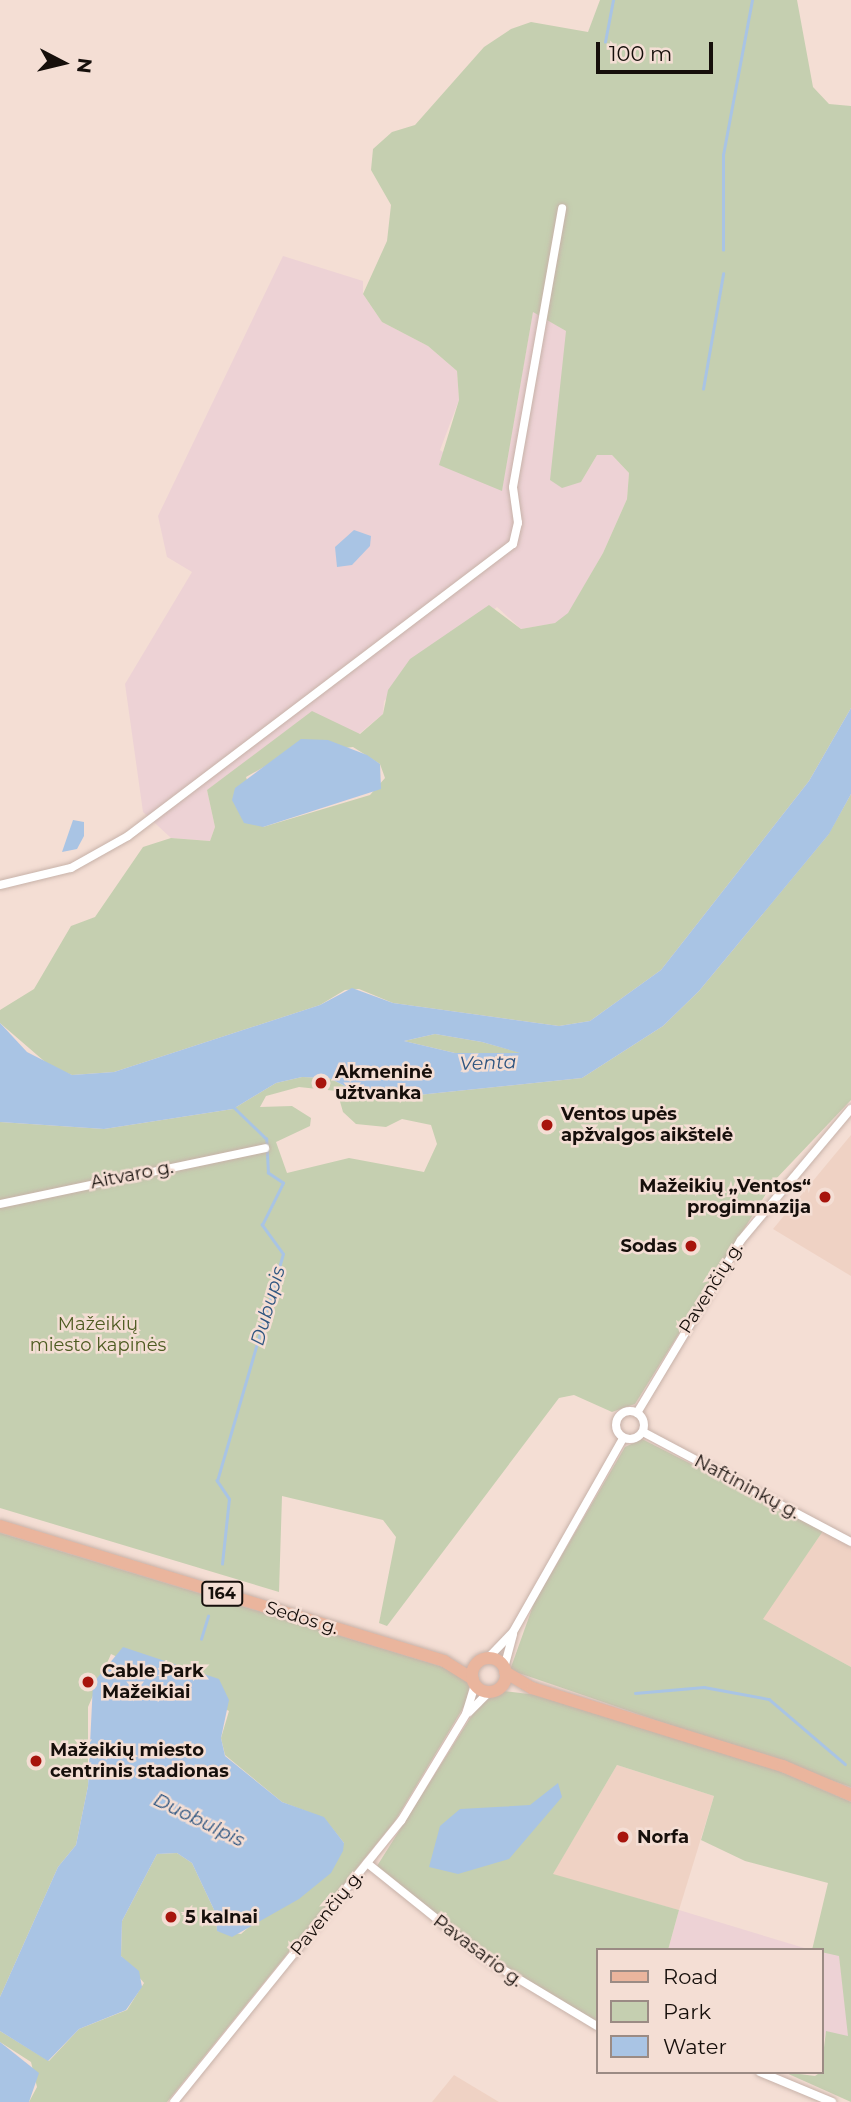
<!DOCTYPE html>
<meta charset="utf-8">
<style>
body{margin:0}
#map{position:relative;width:851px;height:2102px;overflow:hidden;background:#f4ded4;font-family:Montserrat,sans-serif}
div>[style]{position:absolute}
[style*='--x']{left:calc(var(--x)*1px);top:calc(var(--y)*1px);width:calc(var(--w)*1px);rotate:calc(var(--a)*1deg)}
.built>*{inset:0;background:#efd2c4}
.industrial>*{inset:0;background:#edd2d5}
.green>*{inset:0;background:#c5cfb0}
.water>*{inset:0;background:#a9c4e4}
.stream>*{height:2.5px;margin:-1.25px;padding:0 1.25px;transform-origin:1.25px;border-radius:1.25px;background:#a9c4e4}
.roads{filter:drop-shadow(0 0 2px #c7b2a9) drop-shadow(0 0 2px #c7b2a9)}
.minor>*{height:8px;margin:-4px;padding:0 4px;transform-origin:4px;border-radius:4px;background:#fff}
.minor>.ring{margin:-4px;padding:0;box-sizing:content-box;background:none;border:8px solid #fff;border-radius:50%}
.primary>*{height:12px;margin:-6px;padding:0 6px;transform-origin:6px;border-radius:6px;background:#eab59d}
.primary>.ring{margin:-6px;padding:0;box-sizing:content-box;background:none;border:12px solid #eab59d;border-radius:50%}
.dots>*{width:19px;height:19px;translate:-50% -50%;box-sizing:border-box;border:4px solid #f4ded4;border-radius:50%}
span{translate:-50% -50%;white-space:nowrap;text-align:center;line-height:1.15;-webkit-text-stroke:5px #f4ded4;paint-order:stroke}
.shield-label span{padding:2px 5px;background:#f4ded4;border:2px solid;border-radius:5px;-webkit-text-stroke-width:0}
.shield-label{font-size:16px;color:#160f0b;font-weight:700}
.poi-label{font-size:18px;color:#160f0b;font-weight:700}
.left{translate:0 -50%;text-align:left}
.right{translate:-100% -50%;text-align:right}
.street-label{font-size:18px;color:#160f0b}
.park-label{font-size:18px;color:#4d5b21}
.water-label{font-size:19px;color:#2e5580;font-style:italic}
.legend{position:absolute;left:596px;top:1948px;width:228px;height:126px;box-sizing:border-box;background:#f4ded4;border:2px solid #9b8b84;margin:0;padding:9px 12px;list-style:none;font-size:21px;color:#160f0b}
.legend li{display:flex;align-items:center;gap:14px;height:35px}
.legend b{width:35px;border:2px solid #9b8b84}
.north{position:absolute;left:28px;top:28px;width:70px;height:70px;-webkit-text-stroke:5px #f4ded4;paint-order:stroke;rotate:97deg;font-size:19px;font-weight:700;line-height:28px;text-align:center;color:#160f0b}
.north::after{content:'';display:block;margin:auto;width:24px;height:32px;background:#160f0b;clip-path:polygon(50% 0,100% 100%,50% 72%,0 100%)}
.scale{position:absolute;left:596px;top:42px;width:117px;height:32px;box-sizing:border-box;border:4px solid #160f0b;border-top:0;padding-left:9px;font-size:21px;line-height:24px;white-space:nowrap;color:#160f0b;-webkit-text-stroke:5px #f4ded4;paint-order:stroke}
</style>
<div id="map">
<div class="built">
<i style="clip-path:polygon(851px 1135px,851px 1276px,773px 1229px)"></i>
<i style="clip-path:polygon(823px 1531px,851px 1546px,851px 1667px,762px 1619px)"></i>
<i style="clip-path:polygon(617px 1765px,714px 1796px,679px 1910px,552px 1875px)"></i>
<i style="clip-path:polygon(454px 2075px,499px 2102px,432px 2102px)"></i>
</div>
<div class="industrial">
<i style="clip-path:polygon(283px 256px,363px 281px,363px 294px,382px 322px,428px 346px,457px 371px,459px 400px,440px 450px,502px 490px,533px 311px,566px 331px,581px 482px,597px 455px,612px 455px,629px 473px,627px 499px,603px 553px,569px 613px,556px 623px,521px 629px,497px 607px,384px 701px,383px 714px,359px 734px,207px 790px,215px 827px,210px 841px,171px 838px,143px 812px,125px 684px,192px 572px,167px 557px,158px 516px)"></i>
<i style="clip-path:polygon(679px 1910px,811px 1950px,668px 1950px)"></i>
<i style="clip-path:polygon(821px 1952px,839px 1955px,849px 2037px,826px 2032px,821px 2052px)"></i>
</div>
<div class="green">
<i style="clip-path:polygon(evenodd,600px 0,797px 0,813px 87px,829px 104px,851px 106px,851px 708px,809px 781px,661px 970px,590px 1021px,559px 1026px,393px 1003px,359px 989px,345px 990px,320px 1005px,114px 1072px,72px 1075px,51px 1067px,0 1023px,0 1010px,34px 989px,71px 926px,95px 917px,143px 847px,171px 838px,210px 841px,215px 827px,207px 790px,312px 711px,360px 734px,383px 714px,388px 690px,410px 659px,489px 605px,521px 629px,555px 623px,568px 613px,603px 553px,627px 499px,629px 473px,612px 455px,597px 455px,581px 482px,562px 488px,550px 480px,566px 331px,533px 312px,502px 491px,439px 465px,459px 400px,457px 371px,428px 346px,382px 322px,363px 294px,387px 241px,391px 205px,371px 170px,373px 149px,392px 132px,415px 125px,484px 47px,511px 29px,531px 22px,588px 32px,600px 0,353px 747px,380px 764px,385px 778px,370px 795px,263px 827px,246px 777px,285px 755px,353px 747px)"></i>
<i style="clip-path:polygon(evenodd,851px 794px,851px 1100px,774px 1181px,635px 1404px,612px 1412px,574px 1395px,559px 1398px,387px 1626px,379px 1623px,396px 1537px,383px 1520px,282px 1496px,279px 1592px,0 1508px,0 1122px,104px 1129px,233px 1109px,276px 1083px,302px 1077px,329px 1078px,365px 1096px,389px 1098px,582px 1078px,663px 1026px,699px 991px,828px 835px,851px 794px,299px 1087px,337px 1091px,343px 1112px,356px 1124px,386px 1127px,402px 1119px,431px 1125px,437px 1144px,424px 1172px,349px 1158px,287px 1173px,276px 1142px,310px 1126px,311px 1118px,292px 1106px,260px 1107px,266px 1096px,299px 1087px)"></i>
<i style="clip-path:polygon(435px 1034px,482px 1042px,522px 1053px,455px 1053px,404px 1041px)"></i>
<i style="clip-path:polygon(642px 1439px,823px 1531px,763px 1619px,851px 1667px,851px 1787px,510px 1670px,534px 1603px,625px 1447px)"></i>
<i style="clip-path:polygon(0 1533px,456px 1671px,470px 1683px,466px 1703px,395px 1821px,167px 2102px,29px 2102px,37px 2087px,31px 2062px,0 2042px,0 2031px,49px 2061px,79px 2029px,127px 2010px,144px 1983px,121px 1956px,122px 1921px,157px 1854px,177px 1853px,192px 1863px,216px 1914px,217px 1931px,241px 1934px,344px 1843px,324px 1818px,282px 1802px,225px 1755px,221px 1738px,229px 1711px,111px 1654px,88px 1707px,88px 1786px,76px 1845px,58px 1867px,0 1997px)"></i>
<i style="clip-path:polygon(503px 1691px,537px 1695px,765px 1765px,851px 1802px,851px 2102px,784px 2072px,815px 2076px,821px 2072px,826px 2031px,848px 2036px,839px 1956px,812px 1950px,828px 1883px,745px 1861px,701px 1840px,714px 1796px,617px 1765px,553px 1874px,679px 1910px,668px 1950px,597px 1950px,597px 2022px,502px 1967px,377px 1866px,479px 1704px)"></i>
</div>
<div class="water">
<i style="clip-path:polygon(354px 530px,371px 536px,370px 546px,352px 565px,337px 567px,335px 547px)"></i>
<i style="clip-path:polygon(evenodd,851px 708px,851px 794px,829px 834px,699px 991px,663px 1026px,582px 1078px,389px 1098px,365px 1096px,329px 1078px,302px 1077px,276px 1083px,233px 1109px,104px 1129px,0 1122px,0 1023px,27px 1052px,72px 1075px,114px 1072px,320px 1005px,352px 988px,393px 1003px,559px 1026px,590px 1021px,661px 970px,809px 781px,851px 708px,435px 1034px,482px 1042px,520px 1053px,455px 1053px,404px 1041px,435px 1034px)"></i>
<i style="clip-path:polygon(301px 739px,328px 740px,367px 755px,380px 764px,381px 789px,263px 827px,244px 823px,232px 800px,235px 788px)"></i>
<i style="clip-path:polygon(73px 820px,84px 822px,84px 836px,77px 849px,62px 852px)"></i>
<i style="clip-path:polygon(123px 1647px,219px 1679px,229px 1700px,221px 1738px,225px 1756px,282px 1802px,324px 1817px,344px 1843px,343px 1851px,331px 1873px,299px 1899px,232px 1937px,217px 1931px,216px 1914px,192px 1863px,177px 1853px,157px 1854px,122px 1921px,121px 1956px,139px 1971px,142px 1987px,126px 2010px,79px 2029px,48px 2061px,0 2031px,0 1997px,58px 1867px,76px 1845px,88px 1786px,93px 1683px)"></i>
<i style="clip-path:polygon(558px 1783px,562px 1797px,509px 1859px,458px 1874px,429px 1867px,440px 1826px,460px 1809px,530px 1805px)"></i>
<i style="clip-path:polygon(0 2042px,39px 2073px,29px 2102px,0 2102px)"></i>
</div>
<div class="stream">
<i style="--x:605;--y:42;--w:43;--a:-79.2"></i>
<i style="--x:723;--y:250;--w:95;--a:-90"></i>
<i style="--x:723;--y:155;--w:158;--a:-79.4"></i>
<i style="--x:703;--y:389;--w:117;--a:-80.1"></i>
<i style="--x:222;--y:1564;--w:65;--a:-83.9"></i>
<i style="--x:229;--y:1499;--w:22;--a:-124"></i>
<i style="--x:217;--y:1481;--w:236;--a:-73.8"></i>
<i style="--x:283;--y:1254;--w:36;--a:-126"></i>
<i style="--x:262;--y:1225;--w:47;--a:-63.4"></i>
<i style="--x:283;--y:1183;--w:18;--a:-146"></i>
<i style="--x:268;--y:1173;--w:34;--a:-93"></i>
<i style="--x:266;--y:1139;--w:46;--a:-135.9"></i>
<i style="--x:201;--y:1639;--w:24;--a:-73"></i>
<i style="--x:635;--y:1693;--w:69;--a:-5"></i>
<i style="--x:704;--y:1687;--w:66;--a:10.5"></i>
<i style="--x:769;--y:1699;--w:100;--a:40.5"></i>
</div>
<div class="roads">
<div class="minor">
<i style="--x:0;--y:885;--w:73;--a:-13.5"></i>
<i style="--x:71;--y:868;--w:65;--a:-29.3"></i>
<i style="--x:128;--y:836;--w:483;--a:-37.2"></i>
<i style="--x:513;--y:544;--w:22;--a:-77"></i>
<i style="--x:518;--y:523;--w:36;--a:-98"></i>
<i style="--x:513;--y:487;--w:283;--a:-80"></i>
<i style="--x:0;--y:1204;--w:271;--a:-11.9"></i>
<i class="ring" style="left:616px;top:1411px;width:20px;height:20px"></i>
<i style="--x:637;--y:1413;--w:202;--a:-59"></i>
<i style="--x:741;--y:1240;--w:171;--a:-50"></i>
<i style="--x:643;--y:1432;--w:235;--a:27.9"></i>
<i style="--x:487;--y:1659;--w:37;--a:-46"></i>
<i style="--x:513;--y:1632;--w:223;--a:-60.4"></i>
<i style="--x:504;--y:1668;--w:35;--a:-75"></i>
<i style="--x:469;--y:1712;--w:28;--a:-45"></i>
<i style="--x:367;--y:1863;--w:160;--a:38.7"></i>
<i style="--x:492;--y:1963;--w:122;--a:31"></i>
<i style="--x:760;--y:2072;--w:78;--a:22.6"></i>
<i style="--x:174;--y:2102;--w:361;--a:-51.1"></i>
<i style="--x:401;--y:1821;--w:125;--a:-58.7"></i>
<i style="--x:466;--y:1714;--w:31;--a:-73"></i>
</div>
<div class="primary">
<i style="--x:0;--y:1526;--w:464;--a:16.9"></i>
<i style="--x:444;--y:1661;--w:34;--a:32"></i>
<i class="ring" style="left:472px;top:1658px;width:22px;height:22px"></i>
<i style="--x:505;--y:1672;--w:31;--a:31"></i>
<i style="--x:532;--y:1688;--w:263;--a:17.3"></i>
<i style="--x:783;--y:1766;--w:74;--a:23.1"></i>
</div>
</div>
<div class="dots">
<i style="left:321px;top:1083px;background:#a7140c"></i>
<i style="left:547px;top:1125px;background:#a7140c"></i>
<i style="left:825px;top:1197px;background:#a7140c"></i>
<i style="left:691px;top:1246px;background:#a7140c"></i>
<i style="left:88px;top:1682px;background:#a7140c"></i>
<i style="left:36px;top:1761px;background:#a7140c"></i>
<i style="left:623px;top:1837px;background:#a7140c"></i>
<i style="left:171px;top:1917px;background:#a7140c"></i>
</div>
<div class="shield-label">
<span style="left:222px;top:1594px">164</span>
</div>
<div class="poi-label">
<span class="left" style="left:335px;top:1083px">Akmeninė<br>užtvanka</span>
<span class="left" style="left:561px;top:1125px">Ventos upės<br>apžvalgos aikštelė</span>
<span class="right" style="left:811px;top:1197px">Mažeikių „Ventos“<br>progimnazija</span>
<span class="right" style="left:677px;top:1246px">Sodas</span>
<span class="left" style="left:102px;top:1682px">Cable Park<br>Mažeikiai</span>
<span class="left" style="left:50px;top:1761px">Mažeikių miesto<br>centrinis stadionas</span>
<span class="left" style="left:637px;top:1837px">Norfa</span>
<span class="left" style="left:185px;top:1917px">5 kalnai</span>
</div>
<div class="street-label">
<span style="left:132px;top:1175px;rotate:-11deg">Aitvaro g.</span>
<span style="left:711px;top:1288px;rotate:-58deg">Pavenčių g.</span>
<span style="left:747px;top:1487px;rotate:28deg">Naftininkų g.</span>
<span style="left:302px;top:1618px;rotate:17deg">Sedos g.</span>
<span style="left:327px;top:1913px;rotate:-51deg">Pavenčių g.</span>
<span style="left:478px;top:1951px;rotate:37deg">Pavasario g.</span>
</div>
<div class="park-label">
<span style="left:98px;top:1335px">Mažeikių<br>miesto kapinės</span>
</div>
<div class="water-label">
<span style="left:488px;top:1063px;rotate:-2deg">Venta</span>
<span style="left:268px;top:1306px;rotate:-74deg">Dubupis</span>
<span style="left:199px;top:1820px;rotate:26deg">Duobulpis</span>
</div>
<ul class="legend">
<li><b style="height:9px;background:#eab59d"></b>Road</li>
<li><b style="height:19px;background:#c5cfb0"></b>Park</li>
<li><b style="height:19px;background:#a9c4e4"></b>Water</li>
</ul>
<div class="north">N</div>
<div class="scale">100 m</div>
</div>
